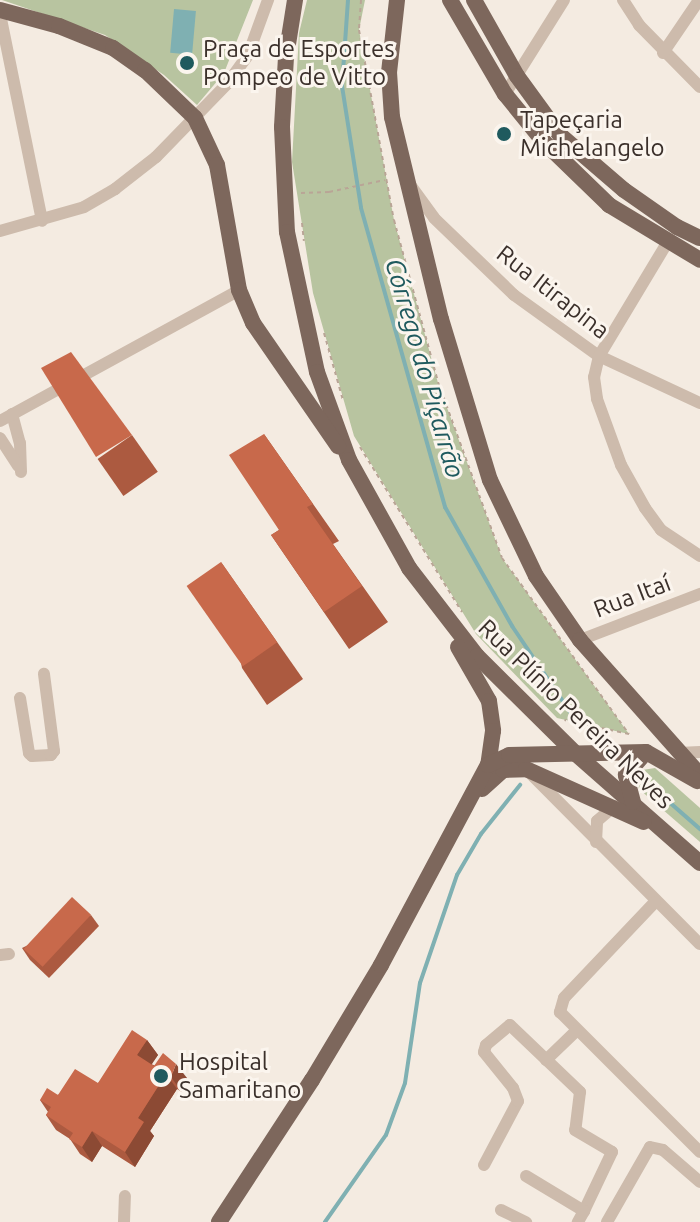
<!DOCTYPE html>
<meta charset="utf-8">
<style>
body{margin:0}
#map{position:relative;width:700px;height:1222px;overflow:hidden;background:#f4ebe1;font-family:Ubuntu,sans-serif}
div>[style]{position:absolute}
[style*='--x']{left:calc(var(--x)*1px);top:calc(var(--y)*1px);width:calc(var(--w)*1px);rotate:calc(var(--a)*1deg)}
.green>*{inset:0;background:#b8c4a0}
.water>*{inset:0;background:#7fb0b2;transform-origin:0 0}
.stream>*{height:4px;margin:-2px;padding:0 2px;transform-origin:2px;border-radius:2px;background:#7fb0b2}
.path>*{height:2px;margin-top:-1px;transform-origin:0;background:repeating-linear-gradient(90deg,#b9a596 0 4px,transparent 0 8px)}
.minor>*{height:12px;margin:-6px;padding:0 6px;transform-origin:6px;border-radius:6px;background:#cdbbac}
.major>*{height:16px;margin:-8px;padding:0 8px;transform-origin:8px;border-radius:8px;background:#7d675c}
.wall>*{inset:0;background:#ac5a40;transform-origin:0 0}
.shaded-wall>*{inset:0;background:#8c4a34}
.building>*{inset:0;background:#c8694b;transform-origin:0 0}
.dots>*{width:22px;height:22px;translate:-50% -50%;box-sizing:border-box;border:4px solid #fbf5ee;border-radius:50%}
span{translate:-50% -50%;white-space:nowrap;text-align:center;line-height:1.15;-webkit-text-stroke:6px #fbf5ee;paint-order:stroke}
.poi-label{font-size:24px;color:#3b302b}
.left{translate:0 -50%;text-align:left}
.street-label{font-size:24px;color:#3b302b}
.water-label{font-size:26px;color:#1f5a5e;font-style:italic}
</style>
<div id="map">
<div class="green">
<i style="clip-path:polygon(2px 0,253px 0,224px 73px,197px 105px,164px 75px,105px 35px)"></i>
<i style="clip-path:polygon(307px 0,365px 0,359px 30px,394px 220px,438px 383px,502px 558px,629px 734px,557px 718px,476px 634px,354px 436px,313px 293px,292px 162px,299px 33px)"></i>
<i style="clip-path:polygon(655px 768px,700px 808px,700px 842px,639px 789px,636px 771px)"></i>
</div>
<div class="water">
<i style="left:174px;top:9px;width:22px;height:44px;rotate:5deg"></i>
</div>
<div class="stream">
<i style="--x:348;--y:0;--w:86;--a:94"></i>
<i style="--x:342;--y:86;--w:123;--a:81.1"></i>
<i style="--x:361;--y:208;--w:311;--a:74.3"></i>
<i style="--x:445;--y:507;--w:137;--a:60.6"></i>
<i style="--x:512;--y:626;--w:104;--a:56"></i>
<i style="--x:652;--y:787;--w:64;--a:41.2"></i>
<i style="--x:325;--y:1222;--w:106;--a:-55"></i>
<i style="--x:386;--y:1135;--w:55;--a:-69.9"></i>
<i style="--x:405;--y:1083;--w:101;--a:-81.5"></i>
<i style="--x:420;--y:983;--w:114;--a:-71.1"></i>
<i style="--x:457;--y:875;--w:48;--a:-59.7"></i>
<i style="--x:481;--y:834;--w:63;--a:-51.5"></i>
</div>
<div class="path">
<i style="--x:361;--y:0;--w:30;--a:94"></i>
<i style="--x:359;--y:30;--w:193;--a:79.6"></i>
<i style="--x:394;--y:220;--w:168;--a:74.8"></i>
<i style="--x:438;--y:382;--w:187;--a:70"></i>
<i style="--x:502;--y:558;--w:217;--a:54.2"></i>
<i style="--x:629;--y:734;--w:66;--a:-167.8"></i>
<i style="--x:301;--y:193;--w:28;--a:-2"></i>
<i style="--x:329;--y:192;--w:57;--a:-12.1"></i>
<i style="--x:302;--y:223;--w:18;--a:84"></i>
<i style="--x:324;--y:333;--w:70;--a:74.2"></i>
<i style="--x:360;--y:447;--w:194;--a:58.3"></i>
</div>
<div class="minor">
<i style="--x:623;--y:0;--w:30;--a:57"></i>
<i style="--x:639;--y:25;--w:87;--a:45.5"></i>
<i style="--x:0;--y:14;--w:211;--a:78.5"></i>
<i style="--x:663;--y:53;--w:64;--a:-55.8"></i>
<i style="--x:505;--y:94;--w:111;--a:-57.9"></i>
<i style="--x:411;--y:186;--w:39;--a:54"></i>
<i style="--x:434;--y:218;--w:111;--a:43.9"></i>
<i style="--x:514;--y:295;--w:105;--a:35.7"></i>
<i style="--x:599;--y:356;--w:111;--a:25"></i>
<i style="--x:0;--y:231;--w:87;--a:-15.9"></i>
<i style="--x:84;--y:207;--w:36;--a:-30"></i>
<i style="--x:115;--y:189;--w:52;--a:-38"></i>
<i style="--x:156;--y:157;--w:102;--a:-45.8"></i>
<i style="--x:227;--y:84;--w:36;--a:-54"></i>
<i style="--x:248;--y:55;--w:59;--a:-70"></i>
<i style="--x:667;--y:243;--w:132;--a:121"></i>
<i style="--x:599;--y:356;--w:22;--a:103"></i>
<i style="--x:594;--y:377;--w:22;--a:82"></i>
<i style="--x:597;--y:399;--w:70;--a:70"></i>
<i style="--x:621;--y:465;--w:49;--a:60.8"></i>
<i style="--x:645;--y:508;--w:27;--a:54"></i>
<i style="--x:661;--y:530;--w:47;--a:33.7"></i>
<i style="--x:12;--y:414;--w:30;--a:75"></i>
<i style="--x:20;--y:443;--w:29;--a:88"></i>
<i style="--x:0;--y:421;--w:273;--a:-28.7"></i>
<i style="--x:0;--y:438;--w:33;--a:57"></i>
<i style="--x:580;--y:640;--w:129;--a:-21"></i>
<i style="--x:20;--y:698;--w:56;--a:80.7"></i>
<i style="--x:29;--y:753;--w:4;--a:45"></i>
<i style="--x:32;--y:756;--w:19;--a:-3"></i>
<i style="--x:51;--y:755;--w:5;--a:-53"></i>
<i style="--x:54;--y:751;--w:78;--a:-97.4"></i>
<i style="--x:679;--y:753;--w:21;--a:-3"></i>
<i style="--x:530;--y:773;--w:241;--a:45.2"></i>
<i style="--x:596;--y:842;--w:21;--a:-87"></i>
<i style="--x:597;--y:821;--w:23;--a:-41"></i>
<i style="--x:655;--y:902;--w:132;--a:133.5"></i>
<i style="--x:564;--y:998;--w:15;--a:106"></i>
<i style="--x:560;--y:1012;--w:198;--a:45"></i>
<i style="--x:0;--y:955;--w:9;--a:-6"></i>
<i style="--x:546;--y:1060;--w:42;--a:-44"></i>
<i style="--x:484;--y:1165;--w:72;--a:-62"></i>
<i style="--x:518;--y:1101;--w:14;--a:-111"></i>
<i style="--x:513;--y:1088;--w:46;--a:-128.9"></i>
<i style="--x:484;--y:1052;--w:7;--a:-74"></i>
<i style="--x:486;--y:1045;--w:31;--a:-40"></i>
<i style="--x:510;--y:1025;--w:97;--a:43.7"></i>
<i style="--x:580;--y:1092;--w:38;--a:97"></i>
<i style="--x:575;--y:1130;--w:43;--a:30.7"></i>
<i style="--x:612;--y:1152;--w:65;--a:115.4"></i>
<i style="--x:526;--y:1176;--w:68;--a:31.1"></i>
<i style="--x:584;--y:1211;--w:13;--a:119"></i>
<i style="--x:501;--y:1210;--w:28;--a:26"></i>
<i style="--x:124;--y:1222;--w:26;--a:-88"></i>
<i style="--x:607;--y:1222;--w:86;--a:-60.2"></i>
<i style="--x:650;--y:1147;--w:13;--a:13"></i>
<i style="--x:663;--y:1150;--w:49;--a:40.9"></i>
</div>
<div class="major">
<i style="--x:295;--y:0;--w:58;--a:99"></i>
<i style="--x:286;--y:57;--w:70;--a:93.3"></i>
<i style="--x:282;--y:127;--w:105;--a:87.3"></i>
<i style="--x:287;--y:232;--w:143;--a:77.9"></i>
<i style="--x:317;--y:372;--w:94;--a:70"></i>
<i style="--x:349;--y:460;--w:124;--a:60.9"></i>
<i style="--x:409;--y:568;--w:111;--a:52.3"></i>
<i style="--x:477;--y:656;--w:139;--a:44.7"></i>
<i style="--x:576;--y:754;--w:165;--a:41.3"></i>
<i style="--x:397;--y:0;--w:72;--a:96.3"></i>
<i style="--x:389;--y:72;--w:45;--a:86.2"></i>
<i style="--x:392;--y:117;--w:208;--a:76.4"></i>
<i style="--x:441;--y:319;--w:168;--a:73.1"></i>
<i style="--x:490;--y:480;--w:106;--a:64.4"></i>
<i style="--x:536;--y:576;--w:78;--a:55.5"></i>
<i style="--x:580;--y:640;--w:181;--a:48.4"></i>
<i style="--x:450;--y:0;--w:109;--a:59.7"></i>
<i style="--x:505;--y:94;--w:62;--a:50.9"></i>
<i style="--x:544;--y:142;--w:91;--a:44.1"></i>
<i style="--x:609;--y:205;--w:106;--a:31.1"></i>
<i style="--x:474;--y:0;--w:87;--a:60.5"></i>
<i style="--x:517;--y:76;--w:73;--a:53.9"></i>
<i style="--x:560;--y:135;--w:84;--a:40.7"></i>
<i style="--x:624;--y:190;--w:65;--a:34.9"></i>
<i style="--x:677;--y:227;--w:25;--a:26"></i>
<i style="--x:0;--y:10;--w:61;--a:15.2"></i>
<i style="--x:59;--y:26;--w:58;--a:22.2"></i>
<i style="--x:113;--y:48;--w:39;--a:35"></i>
<i style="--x:145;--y:70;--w:69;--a:43.8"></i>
<i style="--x:195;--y:118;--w:52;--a:64.9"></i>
<i style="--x:217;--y:165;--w:127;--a:80"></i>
<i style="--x:239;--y:290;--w:36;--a:67"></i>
<i style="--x:253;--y:323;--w:150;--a:55.4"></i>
<i style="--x:458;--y:647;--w:62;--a:60.1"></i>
<i style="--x:489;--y:701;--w:30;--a:82"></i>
<i style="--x:493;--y:731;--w:34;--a:98"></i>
<i style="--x:482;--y:789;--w:28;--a:-42"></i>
<i style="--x:503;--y:770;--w:23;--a:-2"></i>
<i style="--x:526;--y:769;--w:129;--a:24.2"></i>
<i style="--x:633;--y:802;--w:28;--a:-105"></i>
<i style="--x:626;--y:775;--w:30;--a:-49"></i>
<i style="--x:219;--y:1222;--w:170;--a:-56.8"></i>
<i style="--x:312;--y:1080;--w:134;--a:-59"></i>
<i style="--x:381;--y:965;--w:227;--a:-61.9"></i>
<i style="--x:488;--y:765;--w:23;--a:-25"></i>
<i style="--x:509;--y:755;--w:137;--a:-1.3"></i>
<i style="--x:646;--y:752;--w:59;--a:29.6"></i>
</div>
<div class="wall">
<i style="clip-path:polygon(264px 434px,339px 541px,333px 544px,388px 622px,349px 649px,271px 535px,279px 530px)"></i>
<i style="left:132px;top:435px;width:45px;height:42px;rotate:55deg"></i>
<i style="clip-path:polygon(221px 562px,303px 679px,267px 705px,242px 668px)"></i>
<i style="clip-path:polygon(91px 915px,99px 926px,49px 978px,30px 960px,22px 948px)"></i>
<i style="clip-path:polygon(147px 1040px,158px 1055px,151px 1064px,187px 1078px,182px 1092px,177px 1089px,150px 1131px,154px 1136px,135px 1167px,102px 1146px,92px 1162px,80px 1154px,70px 1139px,56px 1130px,46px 1115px,48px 1112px,40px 1100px,98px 1083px)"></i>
</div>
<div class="shaded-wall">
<i style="clip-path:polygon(147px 1040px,158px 1055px,148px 1070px,137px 1055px)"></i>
<i style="clip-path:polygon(176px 1064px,187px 1078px,182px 1092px,171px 1077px)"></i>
<i style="clip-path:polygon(166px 1074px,177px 1089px,150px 1131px,154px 1136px,135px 1167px,125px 1152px,138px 1118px)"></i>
<i style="clip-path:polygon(92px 1131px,102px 1146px,92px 1162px,82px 1147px)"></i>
</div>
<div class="building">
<i style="clip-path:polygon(71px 352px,132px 435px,96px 457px,41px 368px)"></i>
<i style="clip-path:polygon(264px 434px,313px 504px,307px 507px,362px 586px,324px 612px,271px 535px,279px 530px,229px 455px)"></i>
<i style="left:221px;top:562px;width:98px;height:42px;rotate:55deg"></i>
<i style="left:72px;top:897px;width:26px;height:71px;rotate:43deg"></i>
<i style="clip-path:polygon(132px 1030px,147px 1040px,137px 1055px,154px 1066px,163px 1053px,176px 1064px,171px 1077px,166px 1074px,138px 1118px,144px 1122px,125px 1152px,92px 1131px,82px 1147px,69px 1139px,73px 1133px,46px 1115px,51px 1107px,40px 1100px,47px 1088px,58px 1095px,75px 1069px,98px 1083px)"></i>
</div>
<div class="dots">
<i style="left:187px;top:63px;background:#1f5a5e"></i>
<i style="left:504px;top:134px;background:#1f5a5e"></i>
<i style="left:161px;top:1076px;background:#1f5a5e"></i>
</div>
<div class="poi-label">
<span class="left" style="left:203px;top:63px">Praça de Esportes<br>Pompeo de Vitto</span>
<span class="left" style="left:520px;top:134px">Tapeçaria<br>Michelangelo</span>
<span class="left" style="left:179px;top:1076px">Hospital<br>Samaritano</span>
</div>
<div class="street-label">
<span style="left:553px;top:292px;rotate:38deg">Rua Itirapina</span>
<span style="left:632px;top:596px;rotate:-21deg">Rua Itaí</span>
<span style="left:576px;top:714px;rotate:44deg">Rua Plínio Pereira Neves</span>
</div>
<div class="water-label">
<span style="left:425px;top:368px;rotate:74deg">Córrego do Piçarrão</span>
</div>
</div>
